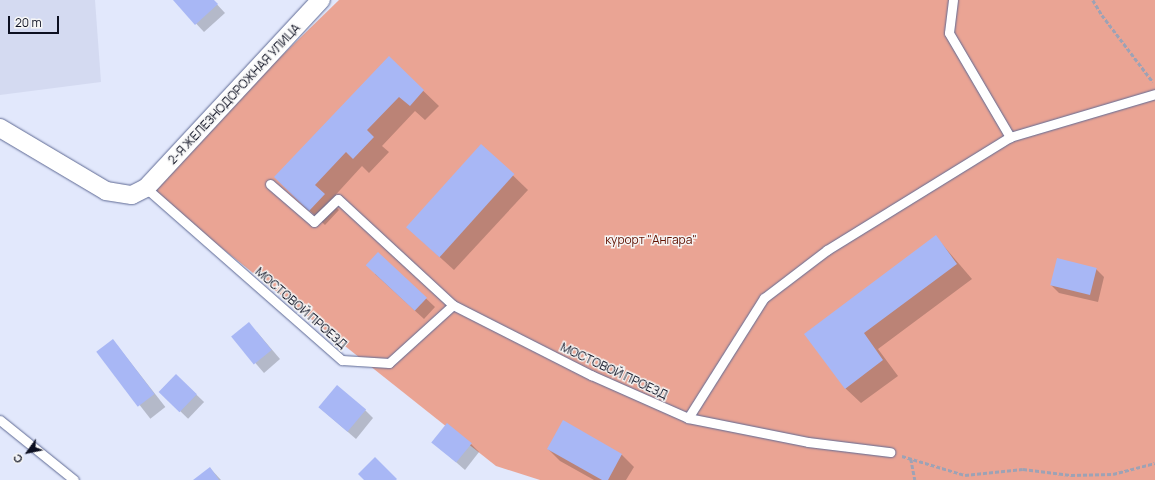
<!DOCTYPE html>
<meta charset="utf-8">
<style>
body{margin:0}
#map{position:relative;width:1155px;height:480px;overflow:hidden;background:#e2e8fc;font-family:Manrope,sans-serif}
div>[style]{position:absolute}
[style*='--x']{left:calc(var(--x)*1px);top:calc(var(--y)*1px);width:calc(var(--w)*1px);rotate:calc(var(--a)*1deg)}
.built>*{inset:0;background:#d4daf1}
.green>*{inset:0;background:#eaa494}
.shadow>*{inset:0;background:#0003;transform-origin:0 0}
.building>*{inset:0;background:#a8b7f5;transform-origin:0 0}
.path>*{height:2.5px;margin-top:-1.25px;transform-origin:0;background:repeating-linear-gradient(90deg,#9da2b5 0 4px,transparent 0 6px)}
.roads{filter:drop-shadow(0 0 1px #5e6994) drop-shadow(0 0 1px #5e6994)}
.lane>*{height:9px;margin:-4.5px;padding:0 4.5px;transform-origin:4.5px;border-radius:4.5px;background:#fff}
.street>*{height:18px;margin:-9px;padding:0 9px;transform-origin:9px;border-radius:9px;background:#fff}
span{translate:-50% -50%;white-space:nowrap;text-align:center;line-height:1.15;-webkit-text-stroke:3px #f6f6f6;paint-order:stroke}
.street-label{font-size:12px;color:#0d1021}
.park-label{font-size:12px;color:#611202}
.north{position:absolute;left:8px;top:432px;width:40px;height:40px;-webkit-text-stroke:3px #f6f6f6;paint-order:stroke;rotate:237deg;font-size:11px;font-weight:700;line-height:16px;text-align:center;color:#0d1021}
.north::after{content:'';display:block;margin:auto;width:14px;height:18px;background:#0d1021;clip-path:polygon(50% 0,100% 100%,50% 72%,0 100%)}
.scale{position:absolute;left:8px;top:16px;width:51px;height:18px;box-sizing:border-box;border:2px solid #0d1021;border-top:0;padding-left:5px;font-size:12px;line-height:14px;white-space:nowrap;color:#0d1021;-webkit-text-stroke:3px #f6f6f6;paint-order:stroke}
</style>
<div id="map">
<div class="built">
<i style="clip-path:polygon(0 0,95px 0,101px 82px,0 95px)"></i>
</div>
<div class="green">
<i style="clip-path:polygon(339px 0,1155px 0,1155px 480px,540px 480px,496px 466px,146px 188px)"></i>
</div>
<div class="shadow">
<i style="clip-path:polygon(174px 0,213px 0,225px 13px,204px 32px)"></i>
<i style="clip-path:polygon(389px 58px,439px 106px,425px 120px,415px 111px,382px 146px,389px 152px,369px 173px,362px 166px,330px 201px,339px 210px,325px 225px,290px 192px)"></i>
<i style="clip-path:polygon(481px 145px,528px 190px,454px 270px,422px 241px)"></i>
<i style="clip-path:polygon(936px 237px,972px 279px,878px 349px,898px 376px,861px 403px,845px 388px,805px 334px)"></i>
<i style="clip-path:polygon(378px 253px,435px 307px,424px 319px,375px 274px)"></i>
<i style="clip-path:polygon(1096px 269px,1104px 277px,1098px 302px,1059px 293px,1051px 285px)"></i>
<i style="clip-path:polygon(257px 332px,280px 359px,264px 373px,233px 337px)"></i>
<i style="left:113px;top:340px;width:85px;height:19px;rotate:52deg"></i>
<i style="left:176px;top:375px;width:39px;height:23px;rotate:44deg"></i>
<i style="clip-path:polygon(320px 408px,365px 410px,373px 418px,356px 439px)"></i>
<i style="clip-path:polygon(564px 422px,622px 455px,634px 467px,626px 480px,594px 480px,560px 461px,548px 449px)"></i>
<i style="clip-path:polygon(433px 442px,471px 444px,479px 452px,465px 470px)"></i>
<i style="clip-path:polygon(210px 468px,221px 480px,195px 480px)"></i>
</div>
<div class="building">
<i style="clip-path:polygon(173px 0,214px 0,218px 4px,195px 25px)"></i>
<i style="clip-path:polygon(389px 56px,424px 90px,410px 106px,399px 97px,367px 130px,374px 137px,353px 159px,346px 152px,315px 185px,325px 194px,309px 211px,274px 177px)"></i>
<i style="left:481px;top:144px;width:45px;height:112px;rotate:42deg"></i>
<i style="clip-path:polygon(936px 235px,957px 264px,864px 333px,883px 360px,845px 389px,804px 334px)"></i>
<i style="left:378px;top:252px;width:67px;height:18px;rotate:43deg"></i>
<i style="left:1057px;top:258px;width:41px;height:28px;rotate:14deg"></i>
<i style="left:249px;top:322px;width:36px;height:23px;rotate:51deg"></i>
<i style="left:113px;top:339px;width:69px;height:21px;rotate:53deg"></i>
<i style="left:176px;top:374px;width:29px;height:25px;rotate:44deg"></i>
<i style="left:337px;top:385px;width:38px;height:29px;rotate:40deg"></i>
<i style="clip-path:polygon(563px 420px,622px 454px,608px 480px,602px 480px,547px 449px)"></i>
<i style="left:447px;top:423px;width:32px;height:25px;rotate:39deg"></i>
<i style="clip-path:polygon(375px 457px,397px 479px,396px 480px,364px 480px,358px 474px)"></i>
<i style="clip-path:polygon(210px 467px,219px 480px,193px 480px)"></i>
</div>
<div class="path">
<i style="--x:1093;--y:0;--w:17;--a:59"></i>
<i style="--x:1102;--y:15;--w:84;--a:52.7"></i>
<i style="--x:902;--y:456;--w:66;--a:16.8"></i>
<i style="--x:965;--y:475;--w:58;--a:-5.9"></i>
<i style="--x:1023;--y:469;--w:48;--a:7.1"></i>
<i style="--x:1071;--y:475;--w:42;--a:-1.4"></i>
<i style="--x:1113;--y:474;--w:43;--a:-14.7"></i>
<i style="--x:911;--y:459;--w:21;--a:79"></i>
</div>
<div class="roads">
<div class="lane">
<i style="--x:953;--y:0;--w:33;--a:97"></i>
<i style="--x:949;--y:33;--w:121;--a:59.6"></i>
<i style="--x:1010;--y:137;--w:151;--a:-16.5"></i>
<i style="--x:270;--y:184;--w:58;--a:40.8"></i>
<i style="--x:314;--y:222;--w:33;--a:-44"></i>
<i style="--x:338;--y:199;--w:156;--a:42.7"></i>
<i style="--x:146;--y:188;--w:261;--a:41.3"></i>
<i style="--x:342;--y:360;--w:47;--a:3.7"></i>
<i style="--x:389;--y:363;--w:86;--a:-42.2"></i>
<i style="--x:453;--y:305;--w:155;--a:26.9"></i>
<i style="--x:591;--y:375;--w:106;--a:23.9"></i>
<i style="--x:688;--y:418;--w:122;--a:11.3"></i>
<i style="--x:808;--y:442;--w:83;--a:7"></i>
<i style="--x:688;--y:418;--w:142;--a:-57.7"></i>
<i style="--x:764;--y:298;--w:79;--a:-37.3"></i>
<i style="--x:827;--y:250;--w:215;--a:-31.7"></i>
<i style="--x:0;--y:420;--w:95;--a:39"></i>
</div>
<div class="street">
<i style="--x:0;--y:128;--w:123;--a:30.7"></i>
<i style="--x:106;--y:191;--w:26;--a:9"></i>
<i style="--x:132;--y:195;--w:16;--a:-27"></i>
<i style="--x:146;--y:188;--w:257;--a:-47.1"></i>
</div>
</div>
<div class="street-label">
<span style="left:234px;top:94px;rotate:-47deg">2-Я ЖЕЛЕЗНОДОРОЖНАЯ УЛИЦА</span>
<span style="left:301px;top:308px;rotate:41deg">МОСТОВОЙ ПРОЕЗД</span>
<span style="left:614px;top:371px;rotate:25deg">МОСТОВОЙ ПРОЕЗД</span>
</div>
<div class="park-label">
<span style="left:651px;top:240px">курорт "Ангара"</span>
</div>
<div class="north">С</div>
<div class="scale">20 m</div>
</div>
